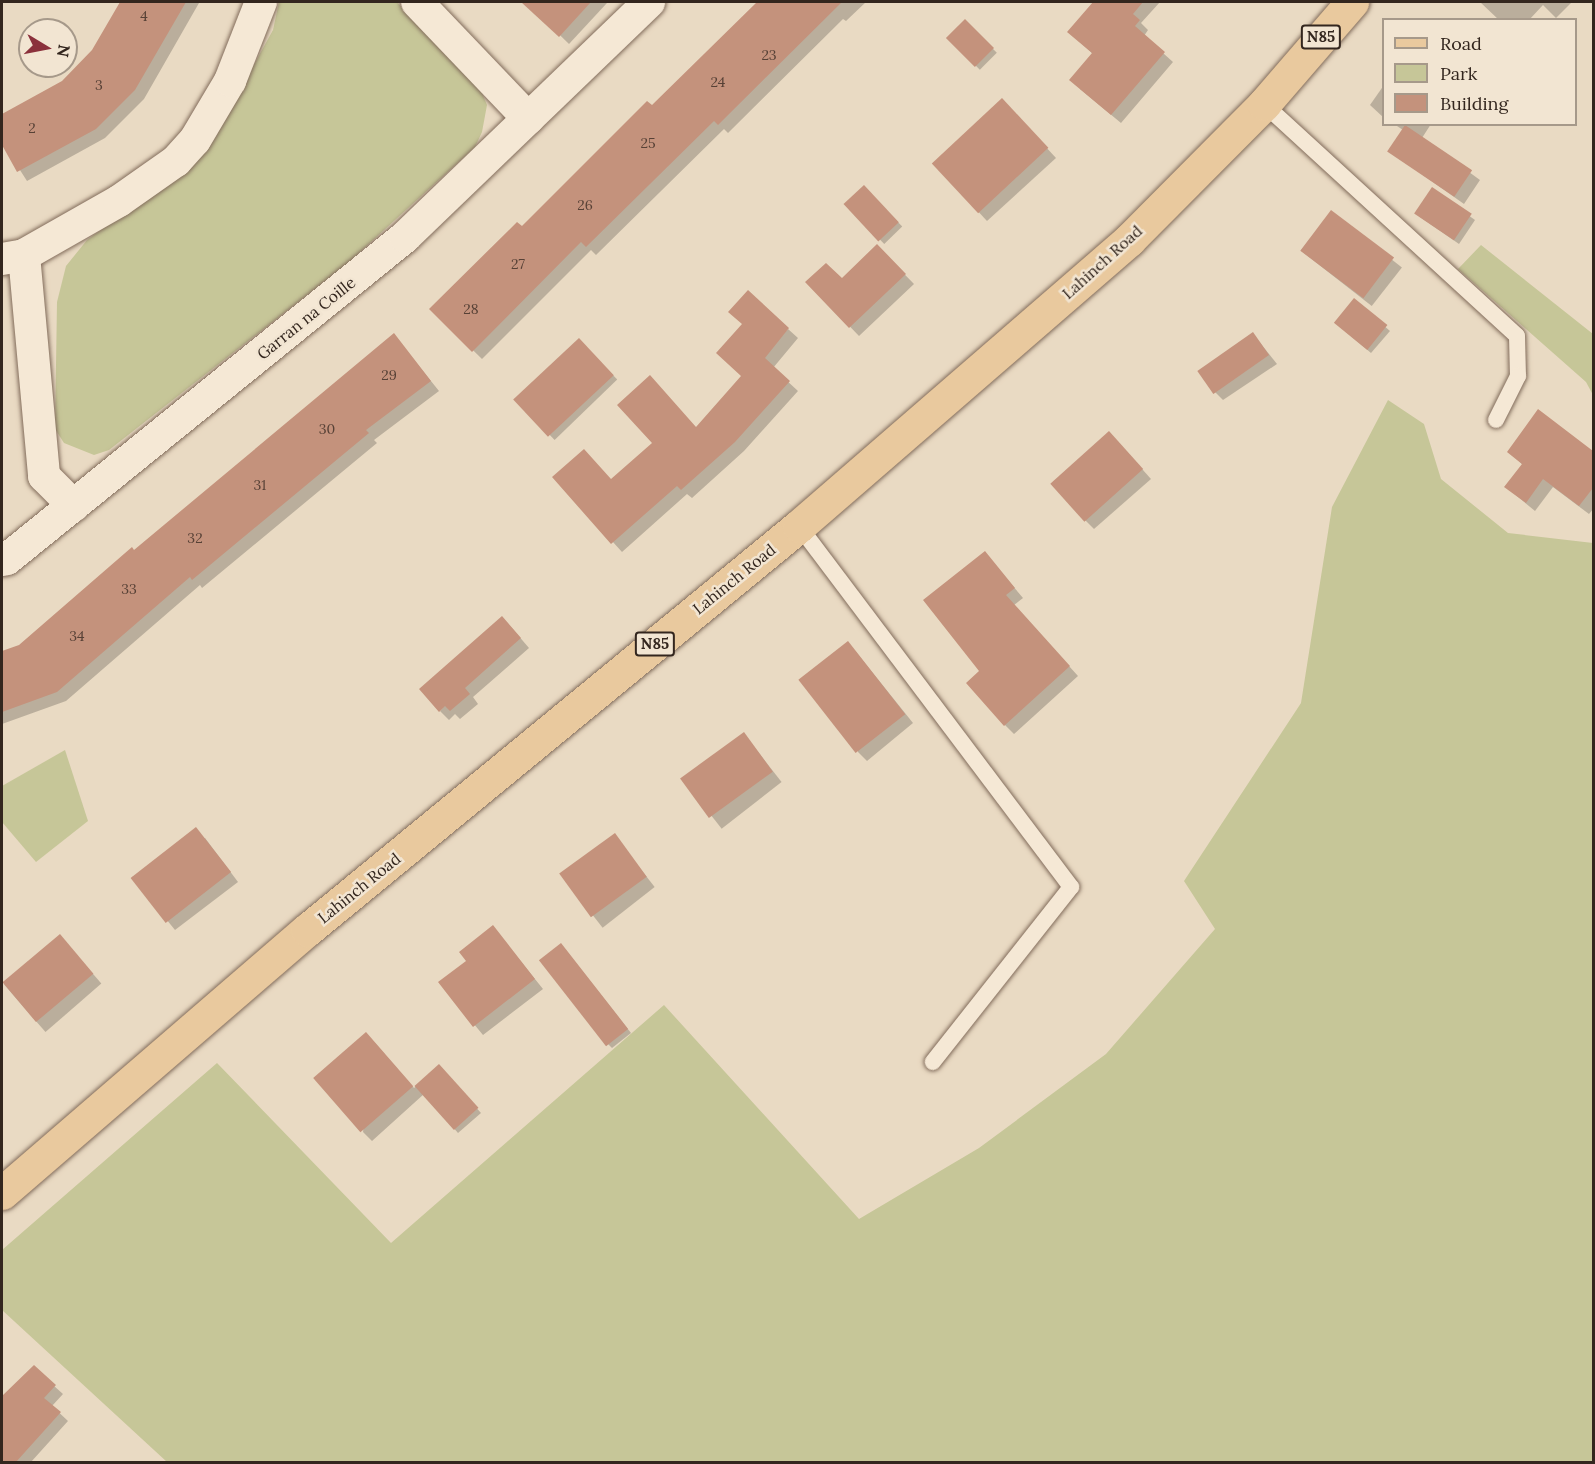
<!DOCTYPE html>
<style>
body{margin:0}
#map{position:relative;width:1595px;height:1464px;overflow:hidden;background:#e9dac3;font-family:Lora,serif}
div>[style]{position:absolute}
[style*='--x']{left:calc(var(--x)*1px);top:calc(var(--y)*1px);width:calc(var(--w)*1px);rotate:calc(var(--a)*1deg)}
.green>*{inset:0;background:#c6c698}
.shadow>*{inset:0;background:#0003;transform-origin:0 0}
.building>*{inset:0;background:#c4927c;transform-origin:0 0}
.roads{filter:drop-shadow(0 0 2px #826c5b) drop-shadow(0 0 2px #826c5b)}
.service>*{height:16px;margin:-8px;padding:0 8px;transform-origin:8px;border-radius:8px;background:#f5e8d5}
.minor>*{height:32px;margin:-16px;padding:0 16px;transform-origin:16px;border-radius:16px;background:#f5e8d5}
.primary>*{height:33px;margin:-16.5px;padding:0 16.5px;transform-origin:16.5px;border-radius:16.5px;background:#e9c99e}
span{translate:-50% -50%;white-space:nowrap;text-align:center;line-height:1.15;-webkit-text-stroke:5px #f2e5d2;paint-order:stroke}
.number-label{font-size:14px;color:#574136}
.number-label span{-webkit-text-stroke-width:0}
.shield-label span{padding:2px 4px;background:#f2e5d2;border:2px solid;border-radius:4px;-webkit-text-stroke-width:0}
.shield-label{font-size:15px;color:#33261e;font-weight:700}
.street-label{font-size:16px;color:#33261e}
.frame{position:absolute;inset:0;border:3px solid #33261e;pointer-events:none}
.legend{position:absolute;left:1382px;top:18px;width:195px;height:108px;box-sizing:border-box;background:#f2e5d2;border:2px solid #a6998a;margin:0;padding:8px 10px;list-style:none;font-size:18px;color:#33261e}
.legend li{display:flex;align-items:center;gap:12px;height:30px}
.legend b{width:30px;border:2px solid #a6998a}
.north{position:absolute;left:18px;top:18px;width:60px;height:60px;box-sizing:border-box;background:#f2e5d2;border:2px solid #a6998a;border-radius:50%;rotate:100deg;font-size:16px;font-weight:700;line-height:24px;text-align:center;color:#33261e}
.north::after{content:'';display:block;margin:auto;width:21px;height:27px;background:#8b313c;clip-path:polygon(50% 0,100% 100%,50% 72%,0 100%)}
</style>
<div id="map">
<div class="green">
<i style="clip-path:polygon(279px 2px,397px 2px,482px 93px,487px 105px,482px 132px,475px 147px,349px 262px,109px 450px,94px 455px,64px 443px,55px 429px,57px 302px,66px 266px,87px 240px,183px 170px,214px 137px,273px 30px)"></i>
<i style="clip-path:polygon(1481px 245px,1593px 334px,1593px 395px,1586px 382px,1458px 269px)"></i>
<i style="clip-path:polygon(1388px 400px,1424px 424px,1441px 479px,1508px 533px,1593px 543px,1593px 1462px,167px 1462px,2px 1310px,2px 1250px,217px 1063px,391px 1243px,664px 1005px,859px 1219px,979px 1148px,1106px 1054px,1215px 929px,1184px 881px,1301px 703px,1332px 507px)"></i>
<i style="clip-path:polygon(65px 750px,88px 821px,36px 862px,2px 822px,2px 786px)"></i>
</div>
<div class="shadow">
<i style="clip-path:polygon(122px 2px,199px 3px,144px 99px,105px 138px,27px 181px,2px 142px,2px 115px,62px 82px,93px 51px)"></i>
<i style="clip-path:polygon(526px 2px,605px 2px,607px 3px,569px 44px)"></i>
<i style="clip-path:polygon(762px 2px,866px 2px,846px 21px,843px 19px,728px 133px,724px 129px,596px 255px,591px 250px,482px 359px,431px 309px,652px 108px)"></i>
<i style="clip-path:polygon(1095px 2px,1160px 2px,1141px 23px,1148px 30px,1144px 36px,1173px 62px,1121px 123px,1080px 89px,1093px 54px,1069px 32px)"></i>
<i style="clip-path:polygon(1480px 2px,1572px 2px,1556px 18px,1543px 5px,1529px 20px,1499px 20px)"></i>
<i style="left:965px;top:21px;width:45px;height:24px;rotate:45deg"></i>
<i style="clip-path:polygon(1384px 85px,1384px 118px,1370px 105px)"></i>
<i style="clip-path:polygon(1011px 109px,1056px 158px,987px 221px,933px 163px)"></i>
<i style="clip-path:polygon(1394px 124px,1431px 124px,1422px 138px,1480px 180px,1464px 204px,1389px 151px,1403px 130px)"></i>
<i style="left:864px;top:187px;width:55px;height:25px;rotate:46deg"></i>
<i style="clip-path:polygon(1432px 189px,1475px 220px,1459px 244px,1420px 217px)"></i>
<i style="left:1331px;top:212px;width:90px;height:49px;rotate:38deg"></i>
<i style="clip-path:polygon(877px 246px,914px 284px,859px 336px,807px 282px,842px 280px)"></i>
<i style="clip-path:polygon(1354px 300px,1390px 331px,1371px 353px,1340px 327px)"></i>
<i style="clip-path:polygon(788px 329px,798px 338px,773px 368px,798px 391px,744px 451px,692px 498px,687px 494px,622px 552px,554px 477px,612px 481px,697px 428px)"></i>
<i style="clip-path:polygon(1253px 334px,1277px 364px,1223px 400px,1214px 391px)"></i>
<i style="clip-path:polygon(394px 335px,439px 391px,374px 440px,377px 443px,202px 588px,200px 585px,66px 701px,2px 724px,2px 653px,20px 646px)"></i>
<i style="left:579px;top:340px;width:55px;height:87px;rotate:46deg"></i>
<i style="clip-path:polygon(1538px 412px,1594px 453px,1594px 508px,1589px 514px,1553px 487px,1535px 511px,1506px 487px,1523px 465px,1509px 452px)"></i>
<i style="clip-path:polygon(1118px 442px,1151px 479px,1094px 529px,1085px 520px)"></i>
<i style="clip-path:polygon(985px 553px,1023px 598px,1014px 605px,1078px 676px,1014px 734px,1005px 725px,981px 671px)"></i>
<i style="clip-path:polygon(511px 627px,529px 648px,473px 697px,478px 704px,460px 719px,455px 714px,449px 720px,440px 711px)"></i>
<i style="clip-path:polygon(856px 652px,913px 723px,867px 761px,858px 752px)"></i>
<i style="left:744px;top:734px;width:61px;height:76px;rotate:52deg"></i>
<i style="left:614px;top:835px;width:66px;height:66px;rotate:52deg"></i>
<i style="clip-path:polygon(205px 838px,238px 882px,175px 930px,132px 877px)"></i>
<i style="clip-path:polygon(493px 927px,543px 989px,483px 1035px,440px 983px,468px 961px)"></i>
<i style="left:60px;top:936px;width:63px;height:74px;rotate:49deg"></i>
<i style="clip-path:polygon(565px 949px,631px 1033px,612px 1048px,608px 1044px)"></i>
<i style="clip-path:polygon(375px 1043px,414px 1088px,439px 1066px,481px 1113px,458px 1133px,424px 1094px,372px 1141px,363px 1132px)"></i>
<i style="clip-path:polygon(34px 1368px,63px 1394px,52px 1406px,68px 1421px,31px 1462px,2px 1462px,2px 1398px)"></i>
</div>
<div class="building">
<i style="clip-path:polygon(120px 2px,186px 2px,135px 90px,96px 129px,17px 172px,2px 145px,2px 114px,62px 81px,92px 50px)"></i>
<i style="clip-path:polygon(521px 2px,591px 2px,559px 37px)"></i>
<i style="clip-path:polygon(757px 2px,842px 2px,718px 125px,714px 121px,586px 247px,581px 242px,472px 352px,429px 309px,517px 222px,522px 226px,647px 101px,652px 105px)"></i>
<i style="clip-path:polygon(1093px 2px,1143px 2px,1133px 14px,1140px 20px,1135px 26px,1165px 52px,1111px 115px,1069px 80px,1092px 53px,1067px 32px)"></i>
<i style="left:965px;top:19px;width:41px;height:27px;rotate:45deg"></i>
<i style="left:1002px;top:98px;width:68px;height:96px;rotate:47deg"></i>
<i style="left:1405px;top:125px;width:81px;height:32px;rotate:34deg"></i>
<i style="left:864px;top:185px;width:51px;height:28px;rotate:47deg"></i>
<i style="left:1432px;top:187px;width:48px;height:32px;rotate:34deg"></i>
<i style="left:1331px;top:210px;width:79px;height:51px;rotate:37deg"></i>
<i style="clip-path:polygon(877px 244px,906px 274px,849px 328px,805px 282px,826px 263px,842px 278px)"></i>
<i style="clip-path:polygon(748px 290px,789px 328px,765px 358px,790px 381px,735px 442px,681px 490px,677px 486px,611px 544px,552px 477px,584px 449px,611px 479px,652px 443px,617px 405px,650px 375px,696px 427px,741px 376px,716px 353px,742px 324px,728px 312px)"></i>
<i style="left:1354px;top:298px;width:43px;height:32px;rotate:39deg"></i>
<i style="left:1253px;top:332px;width:28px;height:68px;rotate:55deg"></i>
<i style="clip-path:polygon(394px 333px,431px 381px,366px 430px,369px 433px,192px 580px,190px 577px,57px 692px,2px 712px,2px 651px,19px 645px,132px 547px,134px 550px)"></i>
<i style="left:579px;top:338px;width:51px;height:90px;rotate:47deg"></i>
<i style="clip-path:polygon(1538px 409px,1593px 451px,1593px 488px,1579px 506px,1543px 479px,1526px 503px,1504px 487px,1522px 464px,1507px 452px)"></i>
<i style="left:1109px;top:431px;width:51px;height:79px;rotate:48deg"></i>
<i style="clip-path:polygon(985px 551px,1015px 588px,1006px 595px,1070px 666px,1004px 726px,966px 683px,979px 671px,923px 600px)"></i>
<i style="clip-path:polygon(502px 616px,521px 638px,465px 688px,470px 694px,450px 711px,445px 706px,439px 712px,419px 689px)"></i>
<i style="left:848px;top:641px;width:93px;height:63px;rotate:52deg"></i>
<i style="left:744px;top:732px;width:49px;height:79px;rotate:54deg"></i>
<i style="left:196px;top:827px;width:57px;height:83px;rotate:52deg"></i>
<i style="left:615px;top:833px;width:54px;height:69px;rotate:54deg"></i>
<i style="clip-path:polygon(493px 925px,535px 979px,473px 1027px,438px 982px,466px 961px,459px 952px)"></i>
<i style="left:60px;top:934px;width:52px;height:75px;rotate:50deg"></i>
<i style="left:561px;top:943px;width:109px;height:28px;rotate:52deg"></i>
<i style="left:366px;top:1032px;width:72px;height:70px;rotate:49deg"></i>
<i style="left:439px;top:1064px;width:59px;height:33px;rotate:48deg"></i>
<i style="clip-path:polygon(34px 1365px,56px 1385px,44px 1398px,61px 1412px,16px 1462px,2px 1462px,2px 1396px)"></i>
</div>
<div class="roads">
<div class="service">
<i style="--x:1264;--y:104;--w:343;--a:42.5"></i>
<i style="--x:1517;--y:336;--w:40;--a:88.6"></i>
<i style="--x:1518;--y:376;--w:49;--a:116.6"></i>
<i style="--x:799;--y:526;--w:452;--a:53"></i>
<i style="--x:1071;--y:887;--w:223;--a:128.3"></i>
</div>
<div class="minor">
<i style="--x:417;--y:2;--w:161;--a:46.3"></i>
<i style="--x:24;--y:255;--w:222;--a:84.8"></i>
<i style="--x:44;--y:476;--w:42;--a:45"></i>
<i style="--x:2;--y:259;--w:22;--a:-10"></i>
<i style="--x:24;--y:255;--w:109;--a:-29.6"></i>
<i style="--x:119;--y:201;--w:70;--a:-35.1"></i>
<i style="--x:176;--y:161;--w:28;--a:-48"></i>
<i style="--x:195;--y:140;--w:69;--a:-59.3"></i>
<i style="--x:230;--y:81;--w:85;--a:-68.6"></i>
<i style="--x:2;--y:560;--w:5;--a:-11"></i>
<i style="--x:7;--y:559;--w:512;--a:-38.97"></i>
<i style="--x:405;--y:237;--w:339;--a:-43.9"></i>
</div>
<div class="primary">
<i style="--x:2;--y:1193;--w:403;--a:-40.8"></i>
<i style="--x:307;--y:930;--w:637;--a:-39.39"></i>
<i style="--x:799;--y:526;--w:437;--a:-40.9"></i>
<i style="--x:1129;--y:240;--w:192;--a:-45.2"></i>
<i style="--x:1264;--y:104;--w:135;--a:-49.2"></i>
</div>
</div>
<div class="number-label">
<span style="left:144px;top:16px">4</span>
<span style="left:769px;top:55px">23</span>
<span style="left:718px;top:82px">24</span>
<span style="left:99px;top:85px">3</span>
<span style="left:32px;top:128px">2</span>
<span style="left:648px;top:143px">25</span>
<span style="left:585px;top:205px">26</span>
<span style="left:518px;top:264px">27</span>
<span style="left:471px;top:309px">28</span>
<span style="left:389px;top:375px">29</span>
<span style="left:327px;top:429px">30</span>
<span style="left:260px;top:485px">31</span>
<span style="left:195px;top:538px">32</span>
<span style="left:129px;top:589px">33</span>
<span style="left:77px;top:636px">34</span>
</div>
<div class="shield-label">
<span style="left:1321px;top:37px">N85</span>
<span style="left:655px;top:644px">N85</span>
</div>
<div class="street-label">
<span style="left:1102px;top:262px;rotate:-42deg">Lahinch Road</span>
<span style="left:306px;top:318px;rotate:-39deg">Garran na Coille</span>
<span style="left:734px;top:579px;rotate:-39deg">Lahinch Road</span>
<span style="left:359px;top:888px;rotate:-39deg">Lahinch Road</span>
</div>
<div class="frame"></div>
<ul class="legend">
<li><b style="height:8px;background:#e9c99e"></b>Road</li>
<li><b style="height:16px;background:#c6c698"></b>Park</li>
<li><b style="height:16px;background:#c4927c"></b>Building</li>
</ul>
<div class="north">N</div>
</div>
